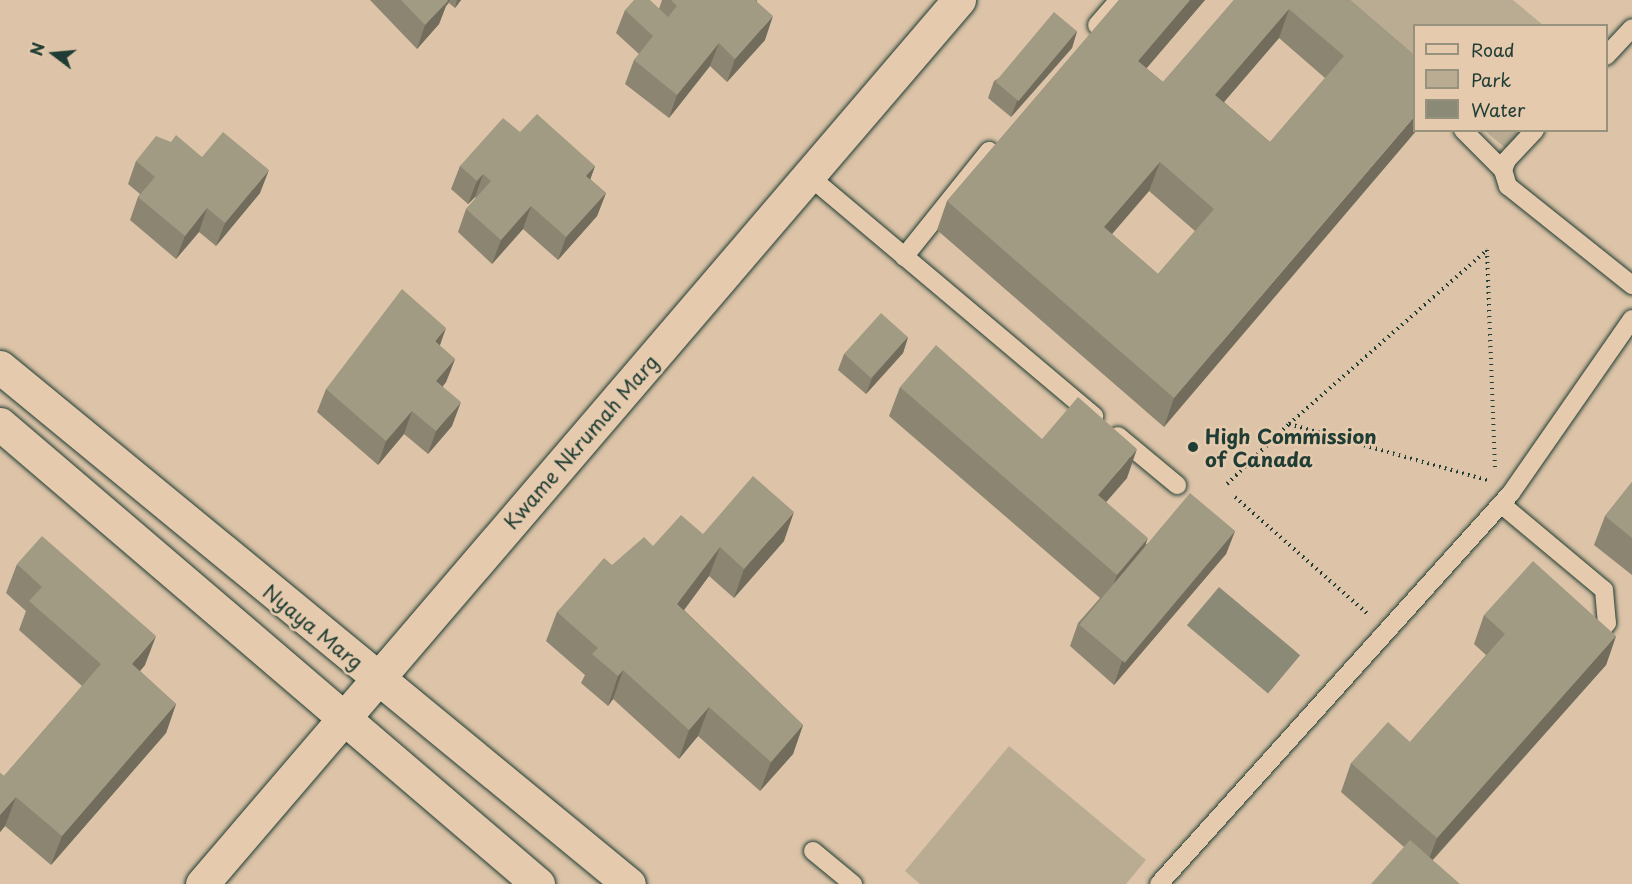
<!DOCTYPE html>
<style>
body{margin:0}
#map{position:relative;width:1632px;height:884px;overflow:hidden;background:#ddc4a8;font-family:"Playpen Sans",sans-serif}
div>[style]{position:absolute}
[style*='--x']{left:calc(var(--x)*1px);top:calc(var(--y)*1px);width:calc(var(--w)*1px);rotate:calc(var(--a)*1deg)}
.green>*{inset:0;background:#baab93}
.water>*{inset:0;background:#8b8a76;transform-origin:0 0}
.path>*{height:4px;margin-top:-2px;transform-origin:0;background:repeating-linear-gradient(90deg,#1f3d34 0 1.5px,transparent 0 6px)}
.roads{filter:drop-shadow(0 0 2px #1f3d34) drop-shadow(0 0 2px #1f3d34)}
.lane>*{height:18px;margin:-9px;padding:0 9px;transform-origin:9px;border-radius:9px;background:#e5caad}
.street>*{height:33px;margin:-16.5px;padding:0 16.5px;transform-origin:16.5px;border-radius:16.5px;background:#e5caad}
.secondary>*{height:33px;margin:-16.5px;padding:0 16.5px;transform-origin:16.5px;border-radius:16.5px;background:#e5caad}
.wall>*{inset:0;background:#8b8572}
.shaded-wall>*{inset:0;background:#716c5c}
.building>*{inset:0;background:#a29b84;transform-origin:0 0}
.dots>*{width:16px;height:16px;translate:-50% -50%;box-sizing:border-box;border:3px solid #e5caad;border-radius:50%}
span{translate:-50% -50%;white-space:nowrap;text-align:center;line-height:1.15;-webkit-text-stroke:5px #e5caad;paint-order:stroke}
.poi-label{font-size:20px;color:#1f3d34;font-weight:700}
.left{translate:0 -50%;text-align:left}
.street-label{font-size:20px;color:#1f3d34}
.legend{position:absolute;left:1413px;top:24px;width:195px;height:108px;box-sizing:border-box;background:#e5caad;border:2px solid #96927d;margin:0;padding:8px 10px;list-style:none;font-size:18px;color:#1f3d34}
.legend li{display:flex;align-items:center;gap:12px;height:30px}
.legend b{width:30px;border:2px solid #96927d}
.north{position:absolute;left:24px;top:24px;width:60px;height:60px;-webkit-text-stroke:4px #e5caad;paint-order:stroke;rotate:286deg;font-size:16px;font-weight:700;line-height:24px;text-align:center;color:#1f3d34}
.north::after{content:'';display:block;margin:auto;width:21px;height:27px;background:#1f3d34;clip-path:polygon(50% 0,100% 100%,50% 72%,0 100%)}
</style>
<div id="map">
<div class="green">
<i style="clip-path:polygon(1333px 0,1513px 0,1543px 25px,1414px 26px,1414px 70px)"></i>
<i style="clip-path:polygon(1485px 131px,1525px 131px,1508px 150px)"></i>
<i style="clip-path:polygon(1009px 746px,1146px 860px,1126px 884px,920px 884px,905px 871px)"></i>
</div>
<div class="water">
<i style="left:1219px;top:587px;width:106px;height:50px;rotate:40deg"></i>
</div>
<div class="path">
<i style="--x:1487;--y:250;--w:220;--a:87.9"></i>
<i style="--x:1289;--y:424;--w:264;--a:-41.3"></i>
<i style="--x:1227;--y:484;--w:86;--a:-44.1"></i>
<i style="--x:1289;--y:424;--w:206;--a:15.8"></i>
<i style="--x:1235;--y:497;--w:179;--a:41.4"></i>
</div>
<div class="roads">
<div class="lane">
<i style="--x:1097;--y:25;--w:33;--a:-49"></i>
<i style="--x:1606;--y:56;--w:38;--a:-47"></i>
<i style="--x:1463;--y:130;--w:57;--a:45"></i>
<i style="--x:1535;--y:130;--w:41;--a:133"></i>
<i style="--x:1507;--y:160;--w:11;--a:112"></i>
<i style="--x:1503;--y:170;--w:17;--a:73"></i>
<i style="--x:1508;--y:186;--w:159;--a:38.6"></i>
<i style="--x:809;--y:176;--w:373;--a:40.1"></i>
<i style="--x:904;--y:257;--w:136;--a:-51.3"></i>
<i style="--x:1118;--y:436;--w:77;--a:39.7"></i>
<i style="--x:1501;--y:504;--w:134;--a:39.9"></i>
<i style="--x:1604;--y:590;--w:33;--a:85"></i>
<i style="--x:1607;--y:623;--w:23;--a:128"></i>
<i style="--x:813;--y:851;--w:52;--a:39.5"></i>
<i style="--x:1159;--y:884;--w:526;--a:-48"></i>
<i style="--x:1511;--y:493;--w:212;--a:-55.2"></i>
</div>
<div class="street">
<i style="--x:202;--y:884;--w:1164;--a:-49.43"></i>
</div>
<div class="secondary">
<i style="--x:0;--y:367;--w:814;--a:39.42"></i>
<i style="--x:0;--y:424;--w:708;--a:40.53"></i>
</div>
</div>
<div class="wall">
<i style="clip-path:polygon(370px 0,461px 0,455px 8px,449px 3px,446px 6px,439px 24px,417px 49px)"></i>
<i style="clip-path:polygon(662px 0,757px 0,757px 2px,765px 40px,727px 82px,710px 66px,669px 118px,625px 84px,634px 60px,639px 54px,616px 33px,625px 10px,659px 9px)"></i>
<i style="clip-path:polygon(evenodd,1119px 0,1205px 0,1146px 68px,1163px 82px,1234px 0,1350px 0,1414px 55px,1164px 427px,937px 230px,947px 201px,1119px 0,1279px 38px,1325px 78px,1270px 142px,1224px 102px,1279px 38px,1119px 0,1149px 191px,1195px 231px,1158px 274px,1112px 234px,1149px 191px)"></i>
<i style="clip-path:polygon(1077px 31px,1072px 48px,1011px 117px,988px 98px,994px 81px)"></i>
<i style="clip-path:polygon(520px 132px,595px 166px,590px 179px,606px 193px,597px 216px,558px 260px,523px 229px,492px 264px,458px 232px,466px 209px,476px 198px,475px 197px,468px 204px,451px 189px,460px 166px)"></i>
<i style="clip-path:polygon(202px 157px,260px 193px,216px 246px,199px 232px,176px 259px,130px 220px,138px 197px,140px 194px,128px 184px,136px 161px)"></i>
<i style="clip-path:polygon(908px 337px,903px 353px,866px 394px,838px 370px,844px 354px)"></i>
<i style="clip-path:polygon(440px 346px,455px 359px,446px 382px,443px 386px,452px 426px,428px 454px,404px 434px,378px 465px,317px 412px,326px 389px)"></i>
<i style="clip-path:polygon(900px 387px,1042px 439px,1127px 478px,1106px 502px,1146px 544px,1235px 531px,1226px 554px,1114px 685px,1070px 646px,1078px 623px,1100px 598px,889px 416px)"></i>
<i style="clip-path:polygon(1632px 482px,1632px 575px,1594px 545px,1605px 516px)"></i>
<i style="clip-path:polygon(703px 534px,784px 541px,734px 598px,709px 576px,684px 610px,803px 725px,793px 754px,760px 791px,698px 736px,679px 759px,613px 699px,608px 706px,581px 683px,585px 675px,546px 641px,557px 612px,612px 565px,653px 546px)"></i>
<i style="clip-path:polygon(17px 564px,145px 665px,140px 671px,176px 704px,166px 733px,51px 865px,5px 826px,0 832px,0 773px,4px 776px,82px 686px,19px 630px,26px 611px,6px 593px)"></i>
<i style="clip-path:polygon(1484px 615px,1616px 636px,1606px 665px,1433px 860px,1404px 847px,1341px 792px,1351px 763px,1410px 742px,1486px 655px,1474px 644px)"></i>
</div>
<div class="shaded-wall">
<i style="clip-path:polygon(441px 0,450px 0,446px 6px,439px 24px,417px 49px,425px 25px)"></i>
<i style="clip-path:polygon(457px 0,461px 0,455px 8px)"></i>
<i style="clip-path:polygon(1190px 0,1205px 0,1128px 90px,1138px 61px)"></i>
<i style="clip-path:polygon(1289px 9px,1279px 38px,1205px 124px,1215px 95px)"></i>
<i style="clip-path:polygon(773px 16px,765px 40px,727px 82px,735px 59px)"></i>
<i style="clip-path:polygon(1077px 31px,1072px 48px,1011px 117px,1017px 101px)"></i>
<i style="clip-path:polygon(719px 43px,710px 66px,669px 118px,677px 95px)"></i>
<i style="clip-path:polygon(1414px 117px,1414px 130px,1417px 130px,1164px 427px,1174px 398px)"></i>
<i style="clip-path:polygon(1160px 162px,1149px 191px,1093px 256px,1104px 227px)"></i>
<i style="clip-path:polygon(595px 166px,587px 189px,586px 176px)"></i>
<i style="clip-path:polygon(269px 170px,260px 193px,216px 246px,225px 223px)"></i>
<i style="clip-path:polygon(483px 174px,475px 197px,468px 204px,477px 181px)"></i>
<i style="clip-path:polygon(606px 193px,597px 216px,558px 260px,566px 237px)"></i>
<i style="clip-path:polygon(531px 206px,523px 229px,492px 264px,501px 240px)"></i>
<i style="clip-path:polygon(207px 208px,199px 232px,176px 259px,185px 236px)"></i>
<i style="clip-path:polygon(446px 328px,438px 351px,435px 341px)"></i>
<i style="clip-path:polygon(908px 337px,903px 353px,866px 394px,872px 378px)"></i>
<i style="clip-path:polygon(455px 359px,446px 382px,428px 404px,436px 381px)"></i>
<i style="clip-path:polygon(461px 402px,452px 426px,428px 454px,436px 431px)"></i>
<i style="clip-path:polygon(412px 411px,404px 434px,378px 465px,386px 441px)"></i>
<i style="clip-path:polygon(1137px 449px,1127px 478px,1087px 524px,1098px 495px)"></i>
<i style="clip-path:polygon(794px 512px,784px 541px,734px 598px,744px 569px)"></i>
<i style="clip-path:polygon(1235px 531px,1226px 554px,1114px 685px,1122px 661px)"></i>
<i style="clip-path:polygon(1148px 538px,1137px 567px,1106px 604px,1117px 575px)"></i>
<i style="clip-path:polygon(720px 547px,709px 576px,667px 633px,677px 604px)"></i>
<i style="clip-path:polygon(156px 636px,145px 665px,121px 693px,132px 664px)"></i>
<i style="clip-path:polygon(1616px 636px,1606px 665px,1426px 867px,1437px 838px)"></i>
<i style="clip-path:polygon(623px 670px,613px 699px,608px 706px,618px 676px)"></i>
<i style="clip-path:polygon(176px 704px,166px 733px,51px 865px,62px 836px)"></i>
<i style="clip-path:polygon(709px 707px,698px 736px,679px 759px,689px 730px)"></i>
<i style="clip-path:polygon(803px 725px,793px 754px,760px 791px,771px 762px)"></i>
<i style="clip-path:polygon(16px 797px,5px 826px,0 832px,0 815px)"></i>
</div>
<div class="building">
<i style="clip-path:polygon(401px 0,447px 0,448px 1px,425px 25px)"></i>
<i style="clip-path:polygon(634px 0,650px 0,668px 17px,677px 6px,671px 0,755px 0,773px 16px,735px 59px,719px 43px,677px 95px,634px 60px,653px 36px,625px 10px)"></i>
<i style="clip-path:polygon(evenodd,1119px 0,1190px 0,1138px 61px,1163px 82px,1234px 0,1350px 0,1414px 55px,1414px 117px,1174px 398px,947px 201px,1119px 0,1289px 9px,1344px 56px,1270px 142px,1215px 95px,1289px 9px,1119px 0,1160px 162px,1214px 209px,1158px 274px,1104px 227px,1160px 162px)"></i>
<i style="left:1054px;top:12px;width:30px;height:91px;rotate:40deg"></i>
<i style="clip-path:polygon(537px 114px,595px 166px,586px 176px,606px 193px,566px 237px,531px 206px,501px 240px,466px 209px,491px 181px,483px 174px,477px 181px,460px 166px,503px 118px,520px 132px)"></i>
<i style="clip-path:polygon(223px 132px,269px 170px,225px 223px,207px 208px,185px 236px,138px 197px,155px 177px,136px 161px,156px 136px,171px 142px,176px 135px,202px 157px)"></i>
<i style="clip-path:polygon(402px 289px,446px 328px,435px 341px,455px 359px,436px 381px,461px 402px,436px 431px,412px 411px,386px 441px,326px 389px)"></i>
<i style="left:881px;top:313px;width:36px;height:55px;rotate:42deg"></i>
<i style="clip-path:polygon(936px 345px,1042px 439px,1078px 397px,1137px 449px,1098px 495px,1148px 538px,1117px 575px,900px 387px)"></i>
<i style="clip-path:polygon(753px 476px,794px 512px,744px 569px,720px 547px,677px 604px,803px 725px,771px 762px,709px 707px,689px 730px,623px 670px,618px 676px,592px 654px,598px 648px,557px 612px,604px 558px,612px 565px,644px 537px,653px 546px,681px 515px,703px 534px)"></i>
<i style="clip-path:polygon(1632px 482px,1632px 538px,1605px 516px)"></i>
<i style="left:1190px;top:493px;width:59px;height:172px;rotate:40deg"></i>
<i style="clip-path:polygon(42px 536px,156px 636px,132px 664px,176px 704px,62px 836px,16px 797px,0 815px,0 773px,4px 776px,101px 664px,29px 601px,42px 587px,17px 564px)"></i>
<i style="clip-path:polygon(1533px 561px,1616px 636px,1437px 838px,1351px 763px,1388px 722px,1410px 742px,1505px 634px,1484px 615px)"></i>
<i style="clip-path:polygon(1410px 840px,1460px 884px,1371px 884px)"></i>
</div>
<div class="dots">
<i style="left:1193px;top:447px;background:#1f3d34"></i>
</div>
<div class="poi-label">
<span class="left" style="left:1205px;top:448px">High Commission<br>of Canada</span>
</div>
<div class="street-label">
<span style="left:581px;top:442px;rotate:-49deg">Kwame Nkrumah Marg</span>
<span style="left:313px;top:627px;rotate:39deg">Nyaya Marg</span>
</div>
<ul class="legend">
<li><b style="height:8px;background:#e5caad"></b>Road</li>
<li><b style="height:16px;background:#baab93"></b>Park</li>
<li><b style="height:16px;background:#8b8a76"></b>Water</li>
</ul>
<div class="north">N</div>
</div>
